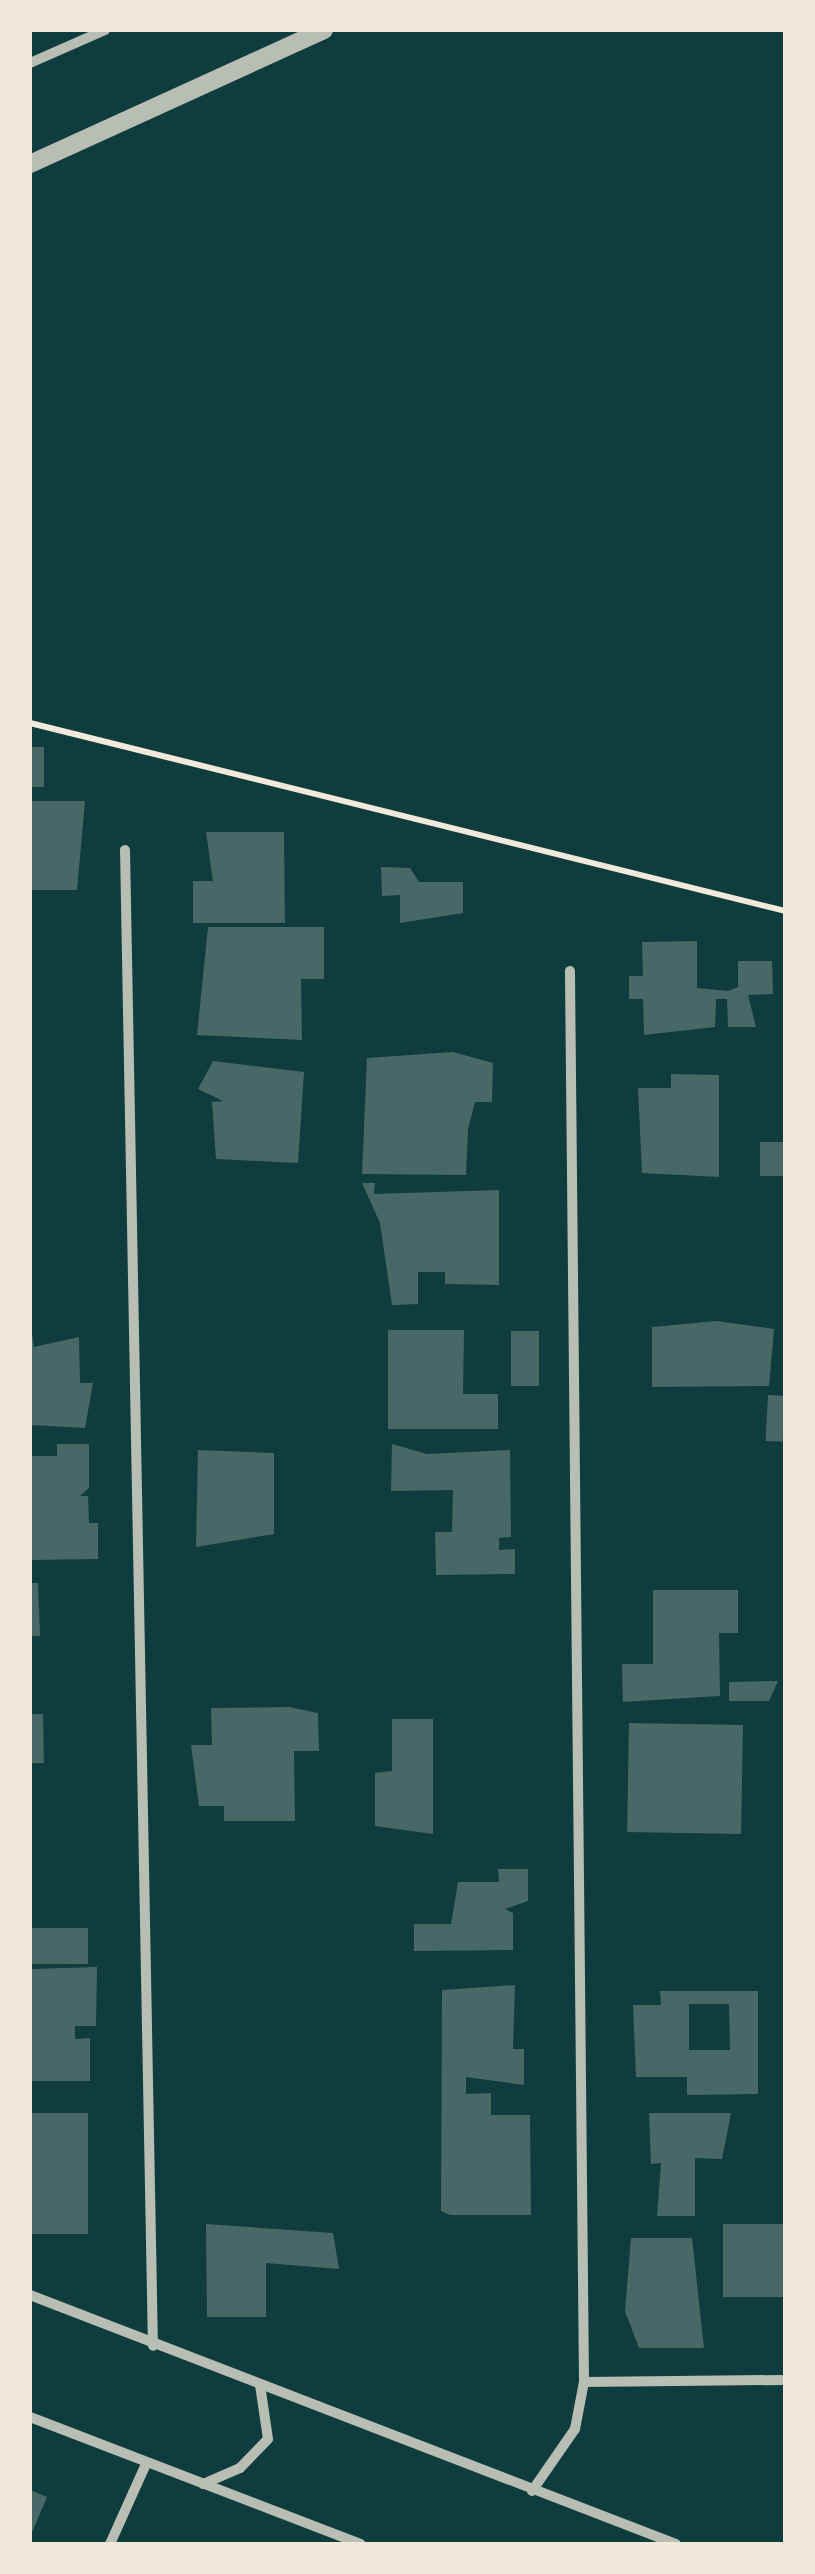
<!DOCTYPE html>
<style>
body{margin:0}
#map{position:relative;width:815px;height:2574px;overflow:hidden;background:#0f3d3e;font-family:Barlow,sans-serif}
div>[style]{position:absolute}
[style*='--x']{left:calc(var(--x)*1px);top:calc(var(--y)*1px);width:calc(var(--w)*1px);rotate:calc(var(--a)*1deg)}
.building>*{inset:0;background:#486865;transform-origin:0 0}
.path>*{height:6px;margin:-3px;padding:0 3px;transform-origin:3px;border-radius:3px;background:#f1e9da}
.minor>*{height:10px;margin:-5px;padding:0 5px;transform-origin:5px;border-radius:5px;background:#b8beb3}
.tertiary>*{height:18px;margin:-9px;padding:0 9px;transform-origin:9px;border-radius:9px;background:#b8beb3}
span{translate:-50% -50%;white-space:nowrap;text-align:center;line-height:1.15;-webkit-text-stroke:10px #f1e9da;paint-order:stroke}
.frame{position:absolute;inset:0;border:32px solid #f1e9da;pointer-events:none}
</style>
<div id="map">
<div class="building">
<i style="left:30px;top:747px;width:14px;height:40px"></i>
<i style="clip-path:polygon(30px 801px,85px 801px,77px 890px,30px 890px)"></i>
<i style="clip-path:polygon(206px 832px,284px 832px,285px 923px,193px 923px,193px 881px,213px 881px)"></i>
<i style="clip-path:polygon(381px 867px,410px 868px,419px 882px,463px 882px,463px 913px,400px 923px,400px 895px,382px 896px)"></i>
<i style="clip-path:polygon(208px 927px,324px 927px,324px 979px,301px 979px,302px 1040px,197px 1035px)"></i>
<i style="clip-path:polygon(697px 941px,697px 988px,728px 991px,738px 987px,738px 961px,772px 961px,773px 994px,748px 995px,756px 1027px,728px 1027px,727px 999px,716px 999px,715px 1027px,644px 1035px,643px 999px,629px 999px,629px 976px,643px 976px,642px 942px)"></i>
<i style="clip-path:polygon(453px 1052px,493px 1063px,492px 1102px,475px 1102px,468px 1129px,466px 1175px,362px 1174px,367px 1058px)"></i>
<i style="clip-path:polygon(213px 1061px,304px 1072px,298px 1163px,216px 1159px,212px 1102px,223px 1101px,198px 1089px)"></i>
<i style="clip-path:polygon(671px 1074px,719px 1075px,719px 1177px,642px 1173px,638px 1088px,671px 1088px)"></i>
<i style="left:760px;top:1142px;width:25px;height:34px"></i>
<i style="clip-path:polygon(362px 1183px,375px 1183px,374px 1194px,499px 1190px,499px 1285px,445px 1284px,445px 1272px,418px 1272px,418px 1304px,392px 1305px,380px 1223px)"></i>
<i style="clip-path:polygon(30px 1321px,34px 1347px,79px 1337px,80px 1383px,93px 1383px,85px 1428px,30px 1425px)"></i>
<i style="clip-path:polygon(716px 1321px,774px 1329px,769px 1386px,652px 1387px,652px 1327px)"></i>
<i style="clip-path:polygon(388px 1330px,464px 1330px,463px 1394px,498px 1394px,498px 1429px,388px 1429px)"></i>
<i style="left:511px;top:1331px;width:28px;height:55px"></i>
<i style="left:768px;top:1395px;width:17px;height:46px;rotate:3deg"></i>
<i style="clip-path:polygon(57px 1444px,89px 1444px,89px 1488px,80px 1496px,88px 1496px,89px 1523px,98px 1523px,98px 1559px,30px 1560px,30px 1456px,57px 1456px)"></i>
<i style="clip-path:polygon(392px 1444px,427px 1454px,510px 1450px,511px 1537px,499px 1538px,499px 1550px,515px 1549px,515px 1574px,436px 1575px,435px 1532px,452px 1532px,453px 1490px,391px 1491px)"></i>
<i style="clip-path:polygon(198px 1450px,274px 1453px,274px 1534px,196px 1547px)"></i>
<i style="clip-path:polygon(30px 1583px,38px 1583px,40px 1636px,30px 1636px)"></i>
<i style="clip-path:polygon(653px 1590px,738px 1590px,738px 1633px,719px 1633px,720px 1696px,623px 1702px,622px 1664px,653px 1664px)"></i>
<i style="clip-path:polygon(778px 1681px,769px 1701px,729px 1701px,729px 1682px)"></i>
<i style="clip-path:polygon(289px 1707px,318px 1713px,319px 1751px,294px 1751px,295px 1821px,224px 1821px,224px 1806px,199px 1806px,191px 1745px,212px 1745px,211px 1708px)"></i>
<i style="left:43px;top:1714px;width:49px;height:13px;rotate:89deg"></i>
<i style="clip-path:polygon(392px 1719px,433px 1719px,433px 1834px,375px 1826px,375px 1773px,392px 1771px)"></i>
<i style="left:629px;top:1723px;width:114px;height:109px;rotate:1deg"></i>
<i style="clip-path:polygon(498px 1869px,528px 1869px,528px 1901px,505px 1909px,513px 1913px,513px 1950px,414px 1951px,414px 1924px,451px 1924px,458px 1882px,499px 1882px)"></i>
<i style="left:88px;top:1928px;width:36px;height:57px;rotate:90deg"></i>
<i style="clip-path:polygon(97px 1967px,96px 2026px,75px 2026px,75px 2039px,90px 2038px,90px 2081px,30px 2081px,30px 1969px)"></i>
<i style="clip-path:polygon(515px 1985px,513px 2049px,524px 2049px,524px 2085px,466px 2077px,466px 2094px,491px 2093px,491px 2115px,530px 2115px,531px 2215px,450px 2215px,441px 2211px,442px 1990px)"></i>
<i style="clip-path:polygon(evenodd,660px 1991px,758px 1991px,758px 2094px,687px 2095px,687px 2077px,636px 2077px,633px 2005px,661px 2005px,660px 1991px,689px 2004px,729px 2004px,730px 2050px,689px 2050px,689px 2004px)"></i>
<i style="left:88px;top:2113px;width:121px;height:58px;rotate:90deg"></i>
<i style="clip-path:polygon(649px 2113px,731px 2113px,722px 2159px,695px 2158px,695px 2216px,657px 2216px,661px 2163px,651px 2164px)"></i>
<i style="clip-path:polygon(206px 2224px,333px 2233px,339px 2269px,266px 2263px,266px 2317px,207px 2317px)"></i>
<i style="left:723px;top:2224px;width:62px;height:73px"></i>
<i style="clip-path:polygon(631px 2238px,692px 2238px,704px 2348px,639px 2348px,625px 2311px)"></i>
<i style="clip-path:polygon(30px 2490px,47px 2497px,30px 2537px)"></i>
</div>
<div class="path">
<i style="--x:30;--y:723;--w:778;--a:13.98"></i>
</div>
<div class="minor">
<i style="--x:30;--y:63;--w:82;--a:-23.7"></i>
<i style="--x:125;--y:850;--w:1496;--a:88.93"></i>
<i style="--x:30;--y:2295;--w:692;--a:21.08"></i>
<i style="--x:584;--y:2382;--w:201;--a:-0.6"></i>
<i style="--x:30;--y:2417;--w:354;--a:21"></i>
<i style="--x:203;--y:2484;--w:40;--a:-23.4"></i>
<i style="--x:240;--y:2468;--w:40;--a:-46"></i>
<i style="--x:268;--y:2439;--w:55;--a:-98.4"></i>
<i style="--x:532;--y:2491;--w:75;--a:-55.3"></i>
<i style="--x:575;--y:2429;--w:48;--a:-79.2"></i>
<i style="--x:584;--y:2382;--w:1411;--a:-90.57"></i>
<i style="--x:110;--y:2544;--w:88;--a:-65.8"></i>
</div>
<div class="tertiary">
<i style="--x:30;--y:164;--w:323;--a:-24.5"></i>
</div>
<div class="frame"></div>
</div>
